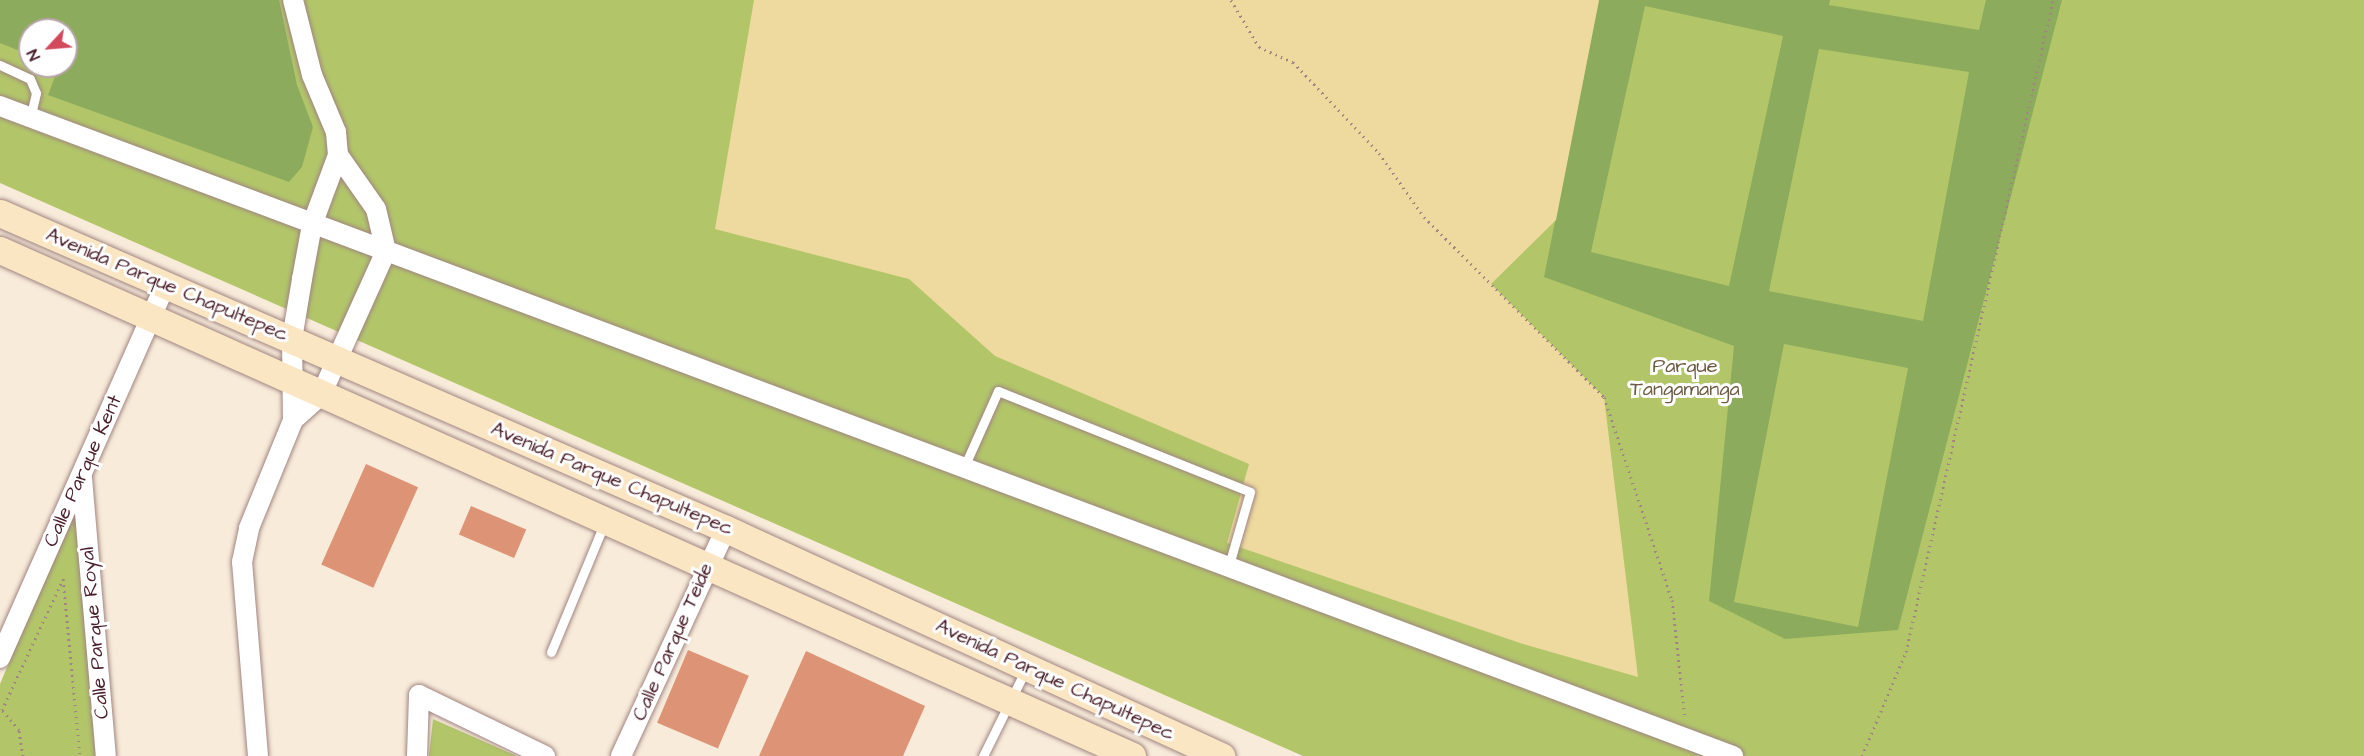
<!DOCTYPE html>
<style>
body{margin:0}
#map{position:relative;width:2364px;height:756px;overflow:hidden;background:#f8ebda;font-family:"Architects Daughter",sans-serif}
div>[style]{position:absolute}
[style*='--x']{left:calc(var(--x)*1px);top:calc(var(--y)*1px);width:calc(var(--w)*1px);rotate:calc(var(--a)*1deg)}
.green>*{inset:0;background:#b2c669}
.forest>*{inset:0;background:#8dab5d}
.sand>*{inset:0;background:#eeda9e}
.building>*{inset:0;background:#dd9375;transform-origin:0 0}
.path>*{height:3px;margin-top:-1.5px;transform-origin:0;background:repeating-linear-gradient(90deg,#a18582 0 1.5px,transparent 0 6px)}
.roads{filter:drop-shadow(0 0 2px #a18582) drop-shadow(0 0 2px #a18582)}
.service>*{height:9px;margin:-4.5px;padding:0 4.5px;transform-origin:4.5px;border-radius:4.5px;background:#fff}
.minor>*{height:20px;margin:-10px;padding:0 10px;transform-origin:10px;border-radius:10px;background:#fff}
.secondary>*{height:27px;margin:-13.5px;padding:0 13.5px;transform-origin:13.5px;border-radius:13.5px;background:#fbe6c4}
span{translate:-50% -50%;white-space:nowrap;text-align:center;line-height:1.15;-webkit-text-stroke:6px #fff;paint-order:stroke}
.street-label{font-size:20px;color:#4a1f2b}
.park-label{font-size:20px;color:#6e5941}
.north{position:absolute;left:18px;top:18px;width:60px;height:60px;box-sizing:border-box;background:#fff;border:2px solid #b7a5aa;border-radius:50%;rotate:244deg;font-size:16px;font-weight:700;line-height:24px;text-align:center;color:#4a1f2b}
.north::after{content:'';display:block;margin:auto;width:21px;height:27px;background:#d1495b;clip-path:polygon(50% 0,100% 100%,50% 72%,0 100%)}
</style>
<div id="map">
<div class="green">
<i style="clip-path:polygon(evenodd,0 0,2364px 0,2364px 756px,1303px 756px,0 183px,0 0,30px 30px,66px 30px,66px 66px,30px 66px,30px 30px)"></i>
<i style="clip-path:polygon(75px 506px,99px 756px,0 756px,0 684px)"></i>
<i style="clip-path:polygon(433px 719px,517px 756px,429px 756px)"></i>
</div>
<div class="forest">
<i style="clip-path:polygon(0 0,279px 0,297px 85px,313px 127px,302px 167px,289px 182px,48px 95px,59px 66px,66px 66px,66px 30px,30px 30px,30px 55px,0 43px)"></i>
<i style="clip-path:polygon(evenodd,1599px 0,1830px 0,1829px 5px,1979px 30px,1986px 0,2062px 0,1898px 630px,1785px 639px,1709px 601px,1734px 346px,1544px 277px,1599px 0,1645px 6px,1783px 36px,1729px 286px,1591px 252px,1645px 6px,1599px 0,1819px 49px,1969px 72px,1923px 321px,1769px 291px,1819px 49px,1599px 0,1784px 344px,1908px 368px,1858px 627px,1734px 602px,1784px 344px)"></i>
</div>
<div class="sand">
<i style="clip-path:polygon(754px 0,1599px 0,1556px 220px,1491px 284px,1604px 397px,1638px 677px,1520px 643px,1227px 543px,1249px 464px,995px 356px,909px 279px,715px 229px)"></i>
</div>
<div class="building">
<i style="left:366px;top:464px;width:57px;height:110px;rotate:24deg"></i>
<i style="left:471px;top:506px;width:60px;height:31px;rotate:23deg"></i>
<i style="left:688px;top:650px;width:66px;height:79px;rotate:23deg"></i>
<i style="clip-path:polygon(806px 651px,925px 706px,903px 756px,759px 756px)"></i>
</div>
<div class="path">
<i style="--x:1231;--y:0;--w:55;--a:59.2"></i>
<i style="--x:1259;--y:47;--w:37;--a:24"></i>
<i style="--x:1293;--y:62;--w:125;--a:46.6"></i>
<i style="--x:1379;--y:153;--w:78;--a:54.9"></i>
<i style="--x:1424;--y:217;--w:255;--a:45"></i>
<i style="--x:1604;--y:397;--w:214;--a:71.5"></i>
<i style="--x:1672;--y:600;--w:119;--a:83.7"></i>
<i style="--x:23;--y:756;--w:26;--a:-99"></i>
<i style="--x:19;--y:730;--w:26;--a:-130"></i>
<i style="--x:2;--y:710;--w:145;--a:-65"></i>
<i style="--x:63;--y:579;--w:178;--a:84.5"></i>
<i style="--x:1862;--y:756;--w:113;--a:-67.1"></i>
<i style="--x:1906;--y:652;--w:668;--a:-77.29"></i>
</div>
<div class="roads">
<div class="service">
<i style="--x:0;--y:65;--w:33;--a:25"></i>
<i style="--x:30;--y:79;--w:15;--a:67"></i>
<i style="--x:36;--y:93;--w:26;--a:103"></i>
<i style="--x:965;--y:465;--w:81;--a:-66"></i>
<i style="--x:998;--y:391;--w:271;--a:21.8"></i>
<i style="--x:1250;--y:492;--w:79;--a:106.1"></i>
<i style="--x:551;--y:652;--w:139;--a:-67.5"></i>
<i style="--x:983;--y:756;--w:97;--a:-63.7"></i>
</div>
<div class="minor">
<i style="--x:0;--y:106;--w:1851;--a:20.56"></i>
<i style="--x:293;--y:420;--w:38;--a:-42"></i>
<i style="--x:321;--y:395;--w:158;--a:-65.7"></i>
<i style="--x:386;--y:251;--w:43;--a:-103.4"></i>
<i style="--x:376;--y:209;--w:66;--a:-125.1"></i>
<i style="--x:82;--y:478;--w:279;--a:85.1"></i>
<i style="--x:0;--y:658;--w:409;--a:-66.1"></i>
<i style="--x:258;--y:756;--w:195;--a:-94.7"></i>
<i style="--x:242;--y:562;--w:35;--a:-78"></i>
<i style="--x:249;--y:528;--w:117;--a:-67.8"></i>
<i style="--x:293;--y:420;--w:81;--a:-90.7"></i>
<i style="--x:292;--y:339;--w:61;--a:-80.5"></i>
<i style="--x:302;--y:279;--w:55;--a:-79.5"></i>
<i style="--x:312;--y:225;--w:75;--a:-69.6"></i>
<i style="--x:338;--y:155;--w:23;--a:-95"></i>
<i style="--x:336;--y:132;--w:62;--a:-112.8"></i>
<i style="--x:312;--y:75;--w:77;--a:-104.2"></i>
<i style="--x:417;--y:756;--w:61;--a:-88.1"></i>
<i style="--x:419;--y:695;--w:140;--a:25.8"></i>
<i style="--x:621;--y:756;--w:250;--a:-65.2"></i>
</div>
<div class="secondary">
<i style="--x:0;--y:213;--w:792;--a:23.52"></i>
<i style="--x:726;--y:529;--w:545;--a:24.64"></i>
<i style="--x:0;--y:250;--w:1240;--a:24.08"></i>
</div>
</div>
<div class="street-label">
<span style="left:167px;top:285px;rotate:23deg">Avenida Parque Chapultepec</span>
<span style="left:83px;top:471px;rotate:-66deg">Calle Parque Kent</span>
<span style="left:612px;top:479px;rotate:23deg">Avenida Parque Chapultepec</span>
<span style="left:95px;top:633px;rotate:-95deg">Calle Parque Royal</span>
<span style="left:673px;top:642px;rotate:-66deg">Calle Parque Teide</span>
<span style="left:1055px;top:680px;rotate:25deg">Avenida Parque Chapultepec</span>
</div>
<div class="park-label">
<span style="left:1685px;top:378px">Parque<br>Tangamanga</span>
</div>
<div class="north">N</div>
</div>
